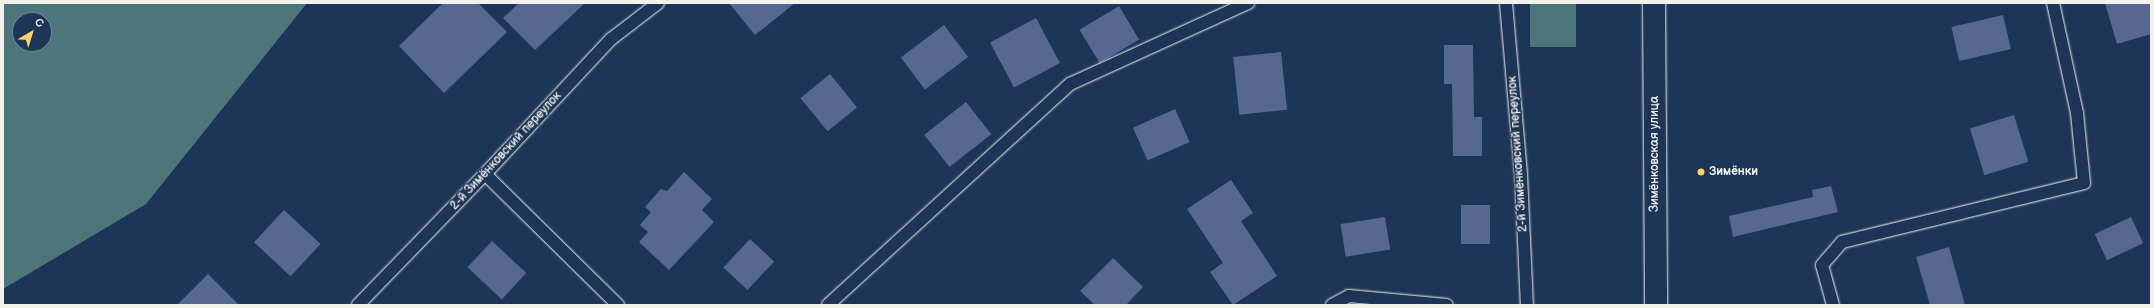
<!DOCTYPE html>
<meta charset="utf-8">
<style>
body{margin:0}
#map{position:relative;width:2154px;height:308px;overflow:hidden;background:#1d3557;font-family:"Balsamiq Sans",sans-serif}
div>[style]{position:absolute}
[style*='--x']{left:calc(var(--x)*1px);top:calc(var(--y)*1px);width:calc(var(--w)*1px);rotate:calc(var(--a)*1deg)}
.green>*{inset:0;background:#4d767b;transform-origin:0 0}
.building>*{inset:0;background:#576890;transform-origin:0 0}
.roads{filter:drop-shadow(0 0 1px #f4f1e8) drop-shadow(0 0 1px #f4f1e8)}
.lane>*{height:12px;margin:-6px;padding:0 6px;transform-origin:6px;border-radius:6px;background:#1d3557}
.secondary>*{height:22px;margin:-11px;padding:0 11px;transform-origin:11px;border-radius:11px;background:#1d3557}
.dots>*{width:11px;height:11px;translate:-50% -50%;box-sizing:border-box;border:2px solid #1d3557;border-radius:50%}
span{translate:-50% -50%;white-space:nowrap;text-align:center;line-height:1.15;-webkit-text-stroke:3px #1d3557;paint-order:stroke}
.street-label{font-size:12px;color:#f4f1e8}
.poi-label{font-size:12px;color:#f4f1e8;font-weight:700}
.left{translate:0 -50%;text-align:left}
.frame{position:absolute;inset:0;border:4px solid #f4f1e8;pointer-events:none}
.north{position:absolute;left:12px;top:12px;width:40px;height:40px;box-sizing:border-box;background:#1d3557;border:1px solid #738091;border-radius:50%;rotate:38deg;font-size:11px;font-weight:700;line-height:16px;text-align:center;color:#f4f1e8}
.north::after{content:'';display:block;margin:auto;width:14px;height:18px;background:#ffd166;clip-path:polygon(50% 0,100% 100%,50% 72%,0 100%)}
</style>
<div id="map">
<div class="green">
<i style="clip-path:polygon(evenodd,3px 3px,307px 3px,146px 204px,3px 289px,3px 3px,20px 20px,44px 20px,44px 44px,20px 44px,20px 20px)"></i>
<i style="left:1530px;top:3px;width:46px;height:44px"></i>
</div>
<div class="building">
<i style="clip-path:polygon(443px 3px,478px 3px,507px 32px,444px 93px,399px 46px)"></i>
<i style="clip-path:polygon(519px 3px,585px 3px,535px 50px,503px 18px)"></i>
<i style="clip-path:polygon(729px 3px,795px 3px,755px 35px)"></i>
<i style="clip-path:polygon(2105px 3px,2151px 3px,2151px 34px,2117px 44px)"></i>
<i style="left:1119px;top:6px;width:39px;height:46px;rotate:59deg"></i>
<i style="left:2003px;top:15px;width:35px;height:53px;rotate:77deg"></i>
<i style="left:1036px;top:18px;width:51px;height:52px;rotate:62deg"></i>
<i style="left:944px;top:25px;width:40px;height:54px;rotate:53deg"></i>
<i style="clip-path:polygon(1444px 45px,1473px 45px,1474px 117px,1482px 117px,1482px 156px,1453px 156px,1452px 84px,1444px 84px)"></i>
<i style="left:1281px;top:52px;width:58px;height:48px;rotate:84deg"></i>
<i style="left:830px;top:74px;width:43px;height:38px;rotate:51deg"></i>
<i style="left:966px;top:102px;width:41px;height:53px;rotate:52deg"></i>
<i style="left:1175px;top:109px;width:36px;height:46px;rotate:66deg"></i>
<i style="left:2014px;top:115px;width:49px;height:46px;rotate:73deg"></i>
<i style="clip-path:polygon(684px 172px,712px 199px,702px 210px,714px 222px,669px 270px,639px 242px,648px 232px,640px 225px,651px 212px,645px 207px,661px 189px,667px 191px)"></i>
<i style="clip-path:polygon(1231px 180px,1253px 213px,1241px 221px,1277px 276px,1233px 305px,1210px 272px,1223px 263px,1187px 209px)"></i>
<i style="clip-path:polygon(1831px 186px,1838px 212px,1733px 237px,1729px 216px,1813px 197px,1812px 190px)"></i>
<i style="left:1461px;top:205px;width:29px;height:39px"></i>
<i style="left:284px;top:210px;width:50px;height:44px;rotate:43deg"></i>
<i style="left:1385px;top:217px;width:33px;height:45px;rotate:81deg"></i>
<i style="left:2131px;top:217px;width:29px;height:40px;rotate:65deg"></i>
<i style="left:750px;top:239px;width:33px;height:39px;rotate:43deg"></i>
<i style="left:492px;top:241px;width:47px;height:36px;rotate:43deg"></i>
<i style="clip-path:polygon(1949px 247px,1965px 305px,1930px 305px,1916px 257px)"></i>
<i style="clip-path:polygon(1113px 258px,1143px 287px,1126px 305px,1095px 305px,1080px 291px)"></i>
<i style="clip-path:polygon(208px 274px,239px 305px,177px 305px)"></i>
</div>
<div class="roads">
<div class="lane">
<i style="--x:1506;--y:3;--w:173;--a:85"></i>
<i style="--x:1521;--y:175;--w:130;--a:87.4"></i>
<i style="--x:485;--y:174;--w:187;--a:44.6"></i>
<i style="--x:358;--y:305;--w:182;--a:-45.9"></i>
<i style="--x:485;--y:174;--w:185;--a:-47"></i>
<i style="--x:611;--y:39;--w:59;--a:-37.5"></i>
<i style="--x:828;--y:305;--w:328;--a:-42.4"></i>
<i style="--x:1070;--y:84;--w:196;--a:-24.5"></i>
<i style="--x:1332;--y:305;--w:19;--a:-28"></i>
<i style="--x:1349;--y:296;--w:98;--a:5.2"></i>
<i style="--x:1833;--y:305;--w:41;--a:-105.4"></i>
<i style="--x:1822;--y:265;--w:30;--a:-49"></i>
<i style="--x:1842;--y:242;--w:249;--a:-13.7"></i>
<i style="--x:2084;--y:183;--w:70;--a:-95.7"></i>
<i style="--x:2077;--y:113;--w:113;--a:-102.3"></i>
</div>
<div class="secondary">
<i style="--x:1654;--y:3;--w:302;--a:89.6"></i>
</div>
</div>
<div class="dots">
<i style="left:1701px;top:172px;background:#ffd166"></i>
</div>
<div class="street-label">
<span style="left:506px;top:151px;rotate:-47deg">2-й Зимёнковский переулок</span>
<span style="left:1518px;top:154px;rotate:-94deg">2-й Зимёнковский переулок</span>
<span style="left:1655px;top:154px;rotate:-90deg">Зимёнковская улица</span>
</div>
<div class="poi-label">
<span class="left" style="left:1709px;top:172px">Зимёнки</span>
</div>
<div class="frame"></div>
<div class="north">С</div>
</div>
